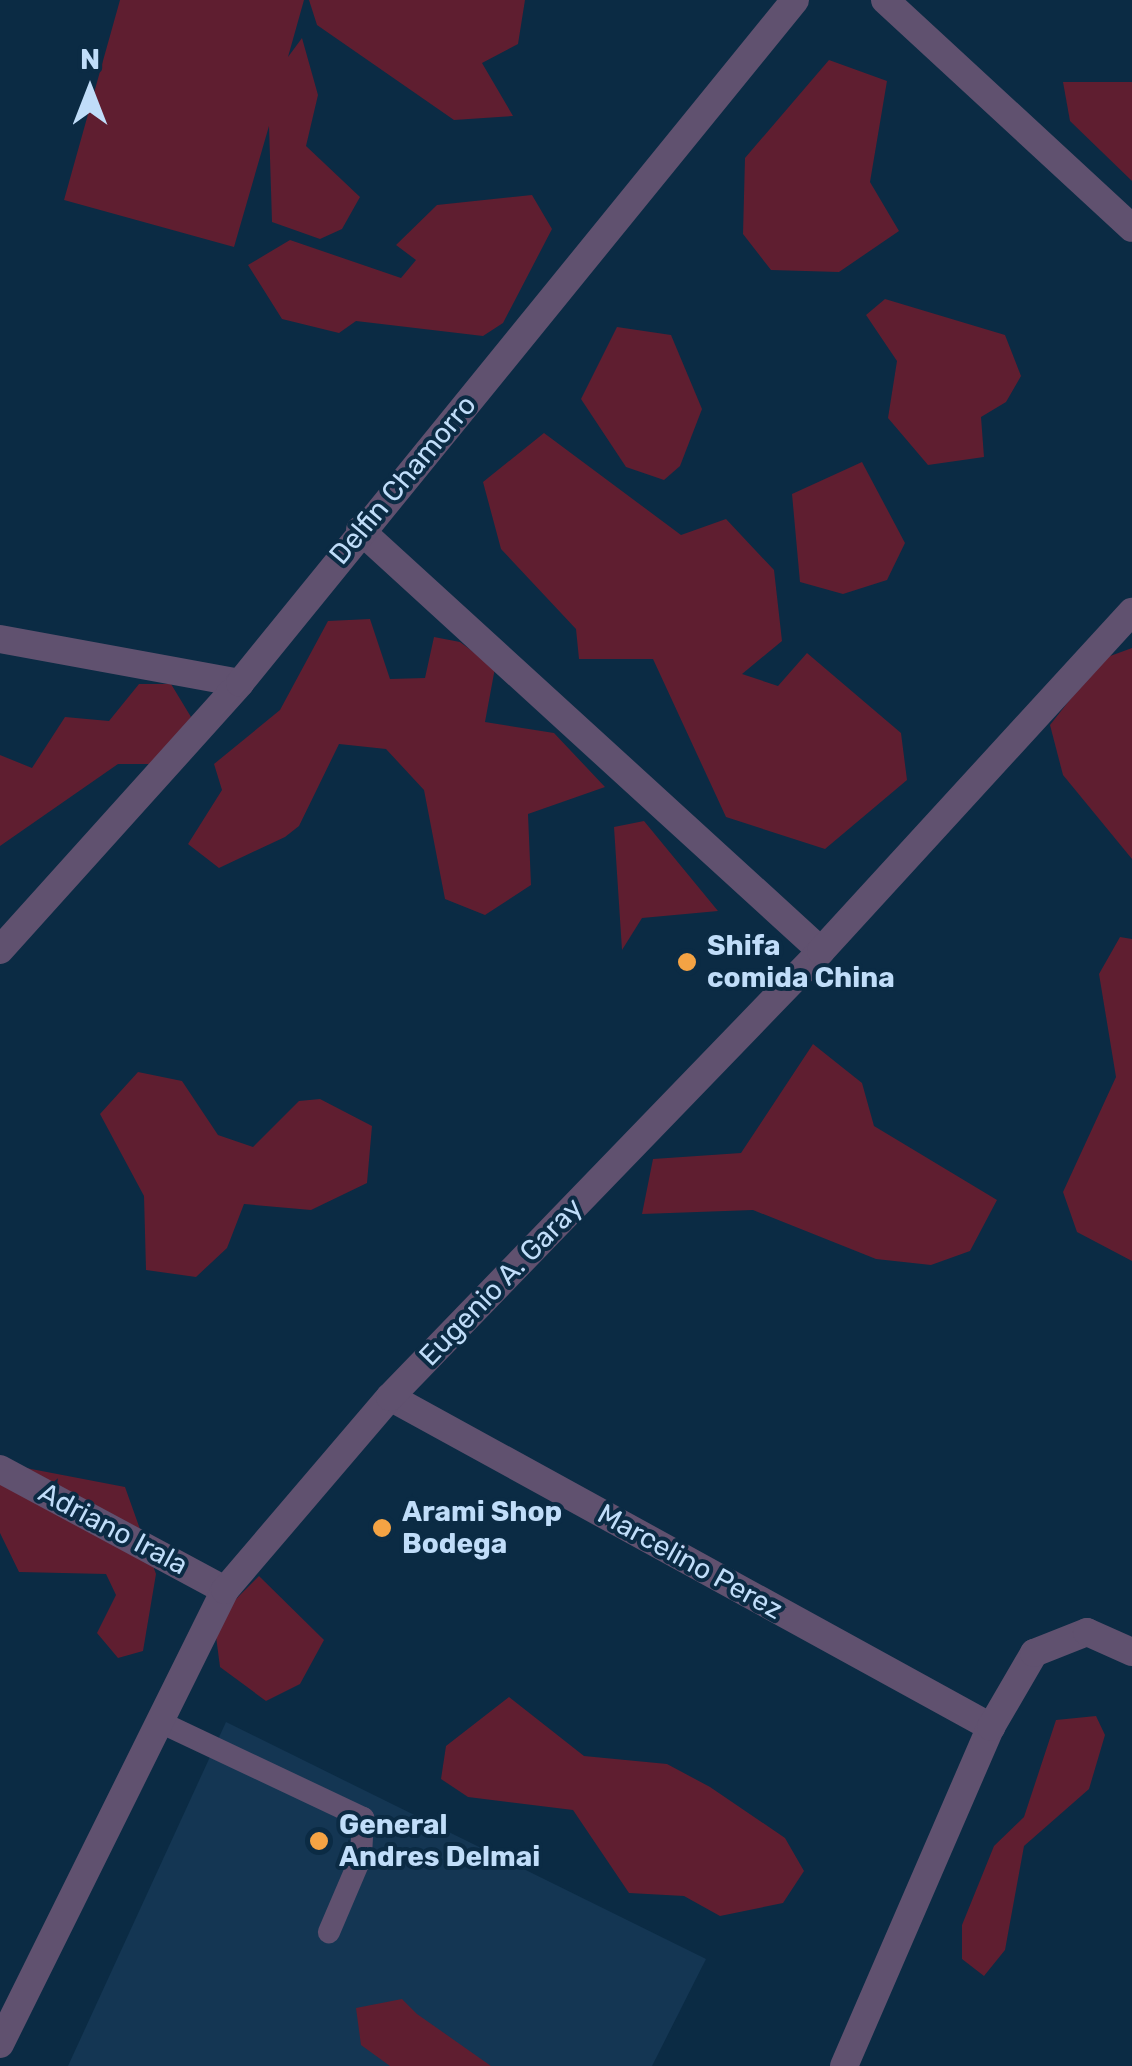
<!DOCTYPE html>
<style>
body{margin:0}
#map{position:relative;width:1132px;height:2066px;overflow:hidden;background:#0b2b44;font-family:Rubik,sans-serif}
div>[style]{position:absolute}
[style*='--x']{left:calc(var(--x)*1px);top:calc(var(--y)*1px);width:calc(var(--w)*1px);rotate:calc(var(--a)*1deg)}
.built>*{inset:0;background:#143653}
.green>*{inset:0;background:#5f1e30}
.service>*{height:22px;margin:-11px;padding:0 11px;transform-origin:11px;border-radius:11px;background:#60516f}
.minor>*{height:28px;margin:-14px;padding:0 14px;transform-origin:14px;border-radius:14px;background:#60516f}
.dots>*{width:28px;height:28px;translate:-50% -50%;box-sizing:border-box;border:5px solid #0b2b44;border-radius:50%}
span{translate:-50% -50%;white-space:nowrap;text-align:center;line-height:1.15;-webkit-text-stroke:8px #0b2b44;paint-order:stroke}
.street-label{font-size:28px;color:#c0ddf9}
.poi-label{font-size:28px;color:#c0ddf9;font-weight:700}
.left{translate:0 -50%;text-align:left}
.north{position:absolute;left:40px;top:40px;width:100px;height:100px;-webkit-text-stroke:8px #0b2b44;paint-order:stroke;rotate:0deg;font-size:28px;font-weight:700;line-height:40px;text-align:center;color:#c0ddf9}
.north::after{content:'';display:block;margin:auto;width:35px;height:45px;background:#c0ddf9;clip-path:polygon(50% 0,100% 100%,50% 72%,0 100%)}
</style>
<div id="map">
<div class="built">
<i style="clip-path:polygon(226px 1722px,706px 1959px,652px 2066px,68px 2066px)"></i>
</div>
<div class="green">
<i style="clip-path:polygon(120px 0,304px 0,288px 57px,302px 38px,318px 95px,306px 146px,360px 197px,342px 229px,320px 239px,272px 222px,269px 126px,234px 247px,64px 200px)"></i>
<i style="clip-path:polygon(309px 0,525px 0,518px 44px,482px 63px,513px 116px,454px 120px,317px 25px)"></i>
<i style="clip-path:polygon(829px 60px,887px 81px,870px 182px,899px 231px,839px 272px,771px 270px,743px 234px,745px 158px)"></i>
<i style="clip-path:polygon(1063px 82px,1132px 82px,1132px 181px,1070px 121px)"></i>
<i style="clip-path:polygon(532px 195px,552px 229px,503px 323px,483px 336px,356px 321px,339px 333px,282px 319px,248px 265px,290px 240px,401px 278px,416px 260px,396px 245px,437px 205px)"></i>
<i style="clip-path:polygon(885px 299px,1005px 335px,1021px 376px,1006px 402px,981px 417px,984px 457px,928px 465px,888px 418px,897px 361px,866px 315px)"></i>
<i style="clip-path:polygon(617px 327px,671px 335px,702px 409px,680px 466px,664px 480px,626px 467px,581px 399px)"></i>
<i style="clip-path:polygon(544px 433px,681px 535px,726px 519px,774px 570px,782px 641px,742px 674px,778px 686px,807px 653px,901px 733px,907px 780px,825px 849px,726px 817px,653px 659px,579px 659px,576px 629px,501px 549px,483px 482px)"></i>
<i style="clip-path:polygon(862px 462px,905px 543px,887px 580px,843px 594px,800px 582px,792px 494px)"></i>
<i style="clip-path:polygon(370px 619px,390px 679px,425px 678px,434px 637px,460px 642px,495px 668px,485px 722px,554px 733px,605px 787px,528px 814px,531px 885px,485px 915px,445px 899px,424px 790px,386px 749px,339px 744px,299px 826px,285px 837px,219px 868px,188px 844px,222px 790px,214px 764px,280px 710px,328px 621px)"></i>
<i style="clip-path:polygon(1132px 648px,1132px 859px,1063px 775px,1050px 725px,1102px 659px)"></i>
<i style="clip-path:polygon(139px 684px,171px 684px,191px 717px,159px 764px,118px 764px,0 846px,0 755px,32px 768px,65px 717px,109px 721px)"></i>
<i style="clip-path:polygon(644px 821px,718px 911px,642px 918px,622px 950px,614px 827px)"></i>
<i style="clip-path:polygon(1120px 937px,1132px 939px,1132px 1261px,1077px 1232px,1063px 1192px,1116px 1077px,1099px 974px)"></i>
<i style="clip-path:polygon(813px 1044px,862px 1083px,874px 1126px,997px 1200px,970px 1251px,931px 1265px,876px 1259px,753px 1210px,642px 1214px,653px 1159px,741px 1153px)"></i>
<i style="clip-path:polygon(138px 1072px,182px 1081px,218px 1135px,253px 1147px,299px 1101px,320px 1099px,372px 1126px,367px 1183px,311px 1210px,244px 1204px,227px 1248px,196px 1277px,146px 1270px,144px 1196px,100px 1114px)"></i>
<i style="clip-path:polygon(0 1463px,125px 1487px,156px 1574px,143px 1651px,118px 1658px,97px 1633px,116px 1595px,106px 1574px,19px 1572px,0 1533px)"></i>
<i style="clip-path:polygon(259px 1576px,324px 1640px,300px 1684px,266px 1701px,220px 1667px,214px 1621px)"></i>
<i style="clip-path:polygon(509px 1697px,584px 1756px,667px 1764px,710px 1787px,785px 1838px,804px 1871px,783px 1903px,720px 1916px,684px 1896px,629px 1893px,573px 1810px,468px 1797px,441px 1779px,446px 1746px)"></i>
<i style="clip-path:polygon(1096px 1716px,1105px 1735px,1089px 1789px,1024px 1846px,1005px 1950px,984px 1976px,962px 1959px,962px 1925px,994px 1846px,1024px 1817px,1056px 1720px)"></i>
<i style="clip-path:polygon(402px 1999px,417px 2014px,491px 2066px,390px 2066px,361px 2045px,356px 2008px)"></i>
</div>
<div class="service">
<i style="--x:160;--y:1722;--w:225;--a:25.3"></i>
<i style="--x:363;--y:1818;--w:39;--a:93"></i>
<i style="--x:361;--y:1857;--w:82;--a:113.1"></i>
</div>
<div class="minor">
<i style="--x:885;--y:0;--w:336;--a:42.7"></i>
<i style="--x:360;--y:530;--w:624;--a:42.4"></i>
<i style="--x:0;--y:639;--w:244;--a:10.4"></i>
<i style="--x:0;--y:950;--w:359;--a:-48"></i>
<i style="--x:240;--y:683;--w:880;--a:-50.9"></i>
<i style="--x:390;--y:1397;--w:686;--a:28.77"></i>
<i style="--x:0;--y:1469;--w:255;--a:28.3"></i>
<i style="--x:0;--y:2044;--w:507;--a:-63.64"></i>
<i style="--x:225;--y:1590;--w:254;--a:-49.5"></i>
<i style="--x:390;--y:1397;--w:620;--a:-45.98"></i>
<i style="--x:821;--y:951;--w:460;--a:-47.5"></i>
<i style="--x:844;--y:2066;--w:369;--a:-66.6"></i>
<i style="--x:991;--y:1727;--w:86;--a:-59.8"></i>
<i style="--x:1034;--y:1653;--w:57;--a:-21.6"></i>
<i style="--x:1087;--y:1632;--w:49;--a:24"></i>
</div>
<div class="dots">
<i style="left:687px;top:962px;background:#f4a344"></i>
<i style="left:382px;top:1528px;background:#f4a344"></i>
<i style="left:319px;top:1841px;background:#f4a344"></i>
</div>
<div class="street-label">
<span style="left:403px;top:480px;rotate:-50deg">Delfin Chamorro</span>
<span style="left:501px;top:1282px;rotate:-46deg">Eugenio A. Garay</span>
<span style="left:113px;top:1529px;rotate:28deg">Adriano Irala</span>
<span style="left:690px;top:1562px;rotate:29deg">Marcelino Perez</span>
</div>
<div class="poi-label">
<span class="left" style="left:707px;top:962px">Shifa<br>comida China</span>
<span class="left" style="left:402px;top:1528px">Arami Shop<br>Bodega</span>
<span class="left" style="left:339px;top:1841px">General<br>Andres Delmai</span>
</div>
<div class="north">N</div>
</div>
